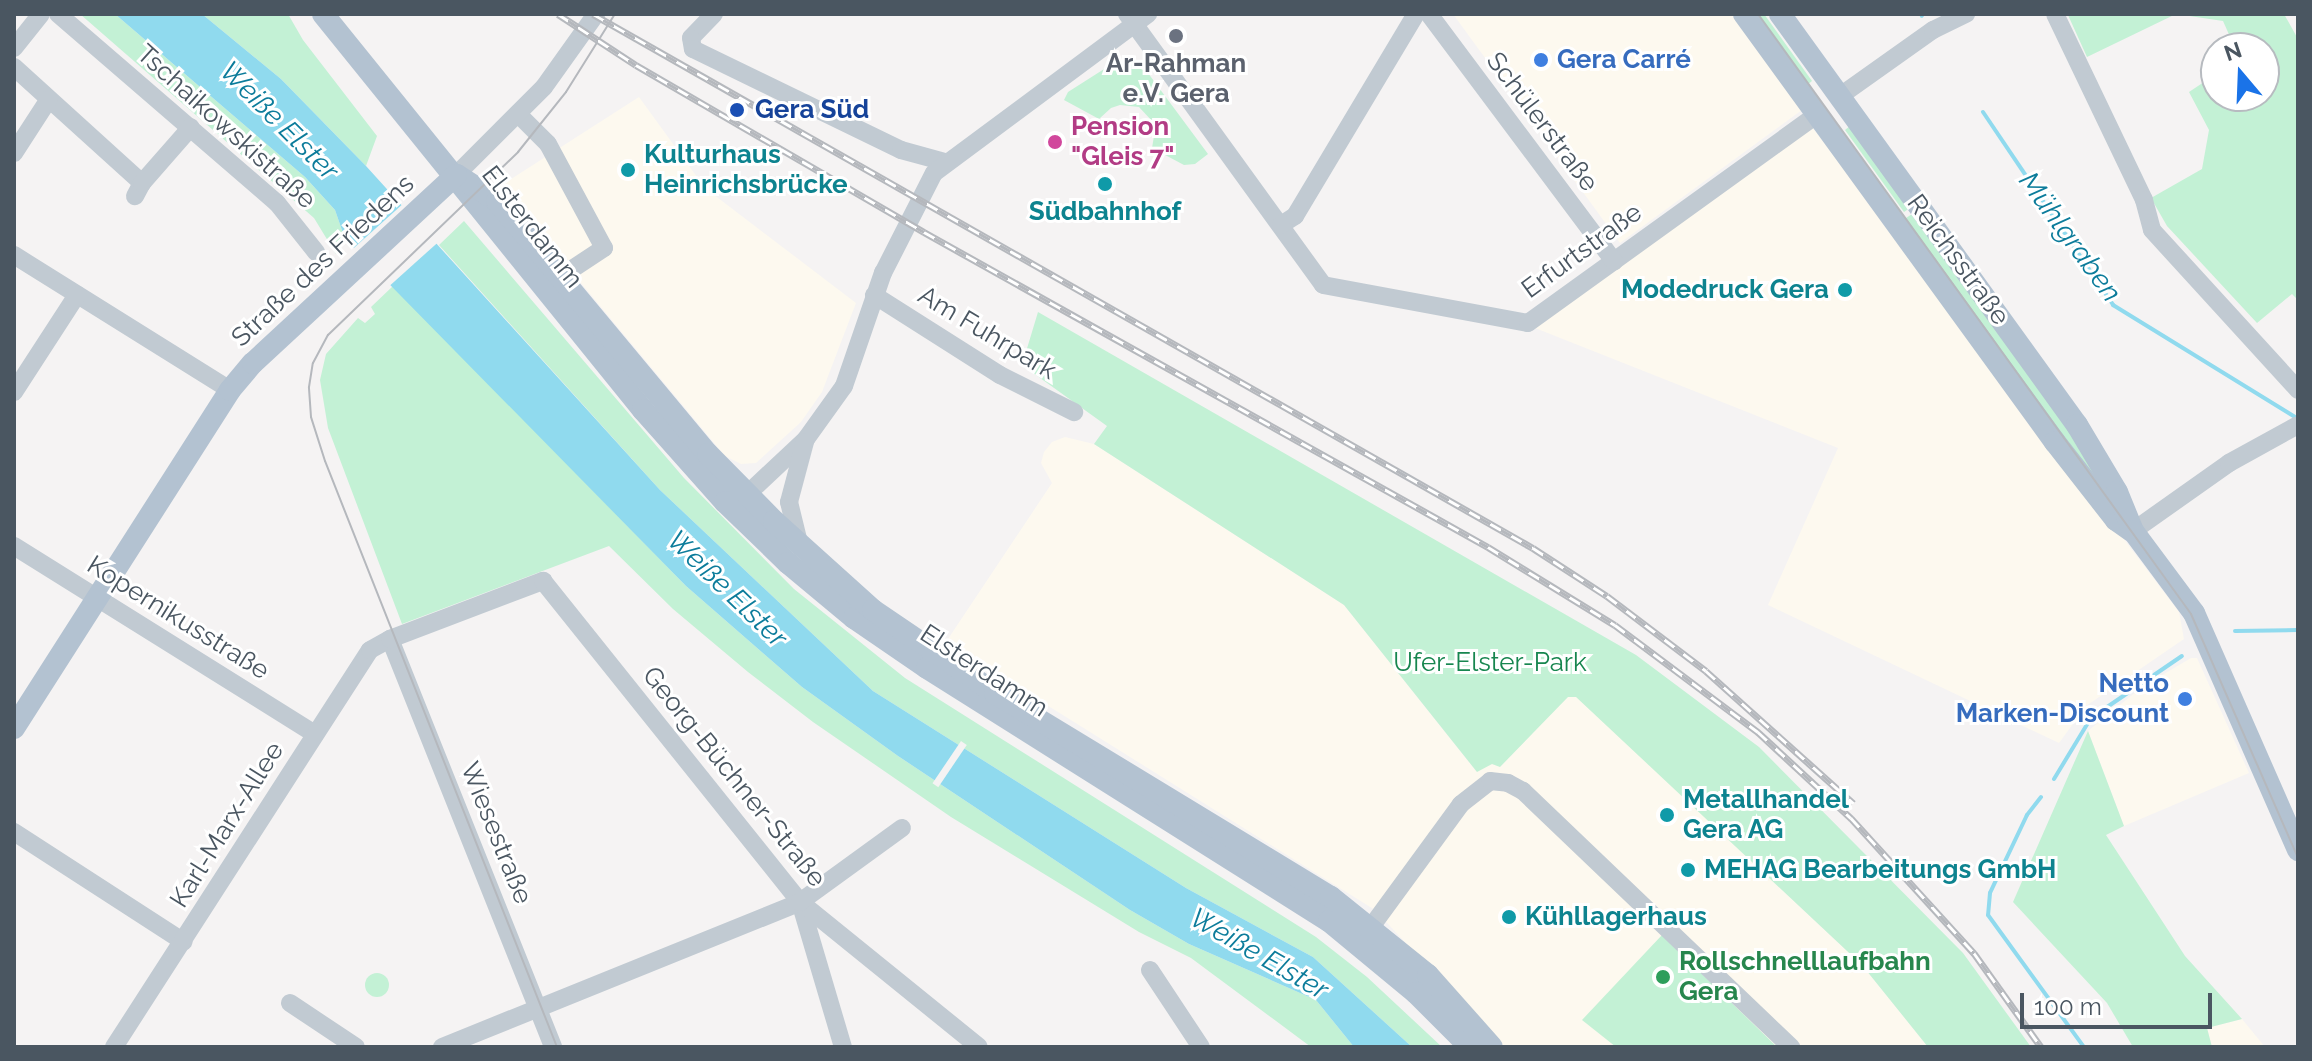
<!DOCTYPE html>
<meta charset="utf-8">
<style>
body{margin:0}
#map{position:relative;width:2312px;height:1061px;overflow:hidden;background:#f5f3f3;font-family:Raleway,sans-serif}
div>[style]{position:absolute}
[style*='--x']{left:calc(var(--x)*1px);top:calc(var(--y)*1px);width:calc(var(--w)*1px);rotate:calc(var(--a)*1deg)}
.commercial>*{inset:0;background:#fdf9ef}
.green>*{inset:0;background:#c3f1d5}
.round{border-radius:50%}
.water>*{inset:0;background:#90daee}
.pier>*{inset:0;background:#f5f3f3;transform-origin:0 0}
.stream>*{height:4px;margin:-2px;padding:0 2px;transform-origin:2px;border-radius:2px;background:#90daee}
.minor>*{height:18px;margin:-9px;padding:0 9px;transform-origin:9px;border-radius:9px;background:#c1cad2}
.major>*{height:22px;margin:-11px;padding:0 11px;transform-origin:11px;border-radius:11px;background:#b3c2d1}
.tram>*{height:2px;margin:-1px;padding:0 1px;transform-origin:1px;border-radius:1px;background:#b5b8bd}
.rail>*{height:7px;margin-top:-3.5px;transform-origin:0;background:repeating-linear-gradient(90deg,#fff 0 12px,#b5b8bd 0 24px);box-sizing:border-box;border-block:2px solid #b5b8bd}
.dots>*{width:22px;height:22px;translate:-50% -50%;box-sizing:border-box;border:4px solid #fff;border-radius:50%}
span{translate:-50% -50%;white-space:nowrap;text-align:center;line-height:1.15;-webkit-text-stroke:6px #fff;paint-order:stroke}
.shop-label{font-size:26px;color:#366cbe;font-weight:700}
.left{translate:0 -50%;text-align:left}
.right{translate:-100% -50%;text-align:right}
.worship-label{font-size:26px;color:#5b616d;font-weight:700}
.transit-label{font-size:26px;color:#164399;font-weight:700}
.street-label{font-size:26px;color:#4a5661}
.hotel-label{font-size:26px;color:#b23c85;font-weight:700}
.culture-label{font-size:26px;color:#0d838f;font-weight:700}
.park-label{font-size:26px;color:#17864f}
.leisure-label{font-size:26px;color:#27864d;font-weight:700}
.water-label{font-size:28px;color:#0c7c9b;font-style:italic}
.frame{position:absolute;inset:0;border:16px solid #4a5661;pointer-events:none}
.north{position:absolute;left:2200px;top:32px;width:80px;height:80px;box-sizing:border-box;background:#fff;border:2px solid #b7bbc0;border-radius:50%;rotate:341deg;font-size:22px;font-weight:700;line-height:32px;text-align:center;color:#4a5661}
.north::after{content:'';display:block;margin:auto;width:28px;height:36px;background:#1a73e8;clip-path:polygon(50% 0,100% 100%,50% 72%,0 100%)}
.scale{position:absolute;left:2020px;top:993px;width:192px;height:36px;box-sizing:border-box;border:4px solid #4a5661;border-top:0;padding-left:10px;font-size:24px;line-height:28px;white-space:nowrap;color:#4a5661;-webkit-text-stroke:6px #fff;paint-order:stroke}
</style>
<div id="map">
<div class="commercial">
<i style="clip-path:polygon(1453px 14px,1732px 14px,1802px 110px,1620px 243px)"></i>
<i style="clip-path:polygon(639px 97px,705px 188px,856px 303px,822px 392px,801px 422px,756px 463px,741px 464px,725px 456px,581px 283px,505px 183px)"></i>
<i style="clip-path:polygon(1812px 127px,2179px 612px,2184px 639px,2086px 706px,2059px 743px,1768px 605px,1838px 448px,1535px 328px)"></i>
<i style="clip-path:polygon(1065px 437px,1094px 444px,1344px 605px,1476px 771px,1492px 764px,1501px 766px,1568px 696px,1576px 696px,1862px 965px,1928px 1047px,1503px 1047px,1375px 910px,946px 642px,1052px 483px,1041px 463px,1044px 452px,1052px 442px)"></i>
<i style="clip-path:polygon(2191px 658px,2197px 658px,2249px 773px,2124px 826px,2088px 731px,2142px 687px)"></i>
<i style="clip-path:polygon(2242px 1019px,2265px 1047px,2212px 1047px,2207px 1028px)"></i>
</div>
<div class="green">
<i style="clip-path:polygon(80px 14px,115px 14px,305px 177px,335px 210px,345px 239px,336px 254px,314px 218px)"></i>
<i style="clip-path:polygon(202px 14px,288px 14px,303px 40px,377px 136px,366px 166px,281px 79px)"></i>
<i style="clip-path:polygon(1748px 14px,1764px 14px,1812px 81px,1807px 85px)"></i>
<i style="clip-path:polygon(2176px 14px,2087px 57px,2068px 15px,2284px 14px,2298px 39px,2298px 300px,2292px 294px,2257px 323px,2167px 226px,2151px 198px,2202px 169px,2209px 130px,2189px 92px,2216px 74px,2216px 96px,2264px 96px,2264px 48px,2235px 48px,2223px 21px)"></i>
<i style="clip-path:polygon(1112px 64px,1132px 64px,1148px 73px,1208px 154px,1195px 164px,1184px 165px,1152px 148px,1155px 130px,1152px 121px,1139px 107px,1120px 105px,1111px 108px,1099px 119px,1064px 100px,1068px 92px)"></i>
<i style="clip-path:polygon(1850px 126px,1914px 205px,1904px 212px,1845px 130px)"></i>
<i style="clip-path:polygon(1918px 210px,2073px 423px,2121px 513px,1900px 222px)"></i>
<i style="clip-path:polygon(464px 221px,684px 478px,794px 589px,905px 678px,1316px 937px,1367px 977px,1442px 1047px,1412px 1047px,1313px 957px,1186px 888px,873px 691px,660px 490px,439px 245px)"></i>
<i style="clip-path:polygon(393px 286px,686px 586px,802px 687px,898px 756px,1130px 910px,1189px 944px,1316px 1000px,1354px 1047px,1311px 1047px,1191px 958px,1139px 932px,951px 817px,813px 722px,748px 672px,673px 609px,609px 546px,402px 624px,328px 428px,320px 380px,326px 354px,358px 318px,365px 323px,375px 314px,371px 307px)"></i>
<i style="clip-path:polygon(1038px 312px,1636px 655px,1759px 747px,1963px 953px,2031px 1047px,1928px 1047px,1862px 965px,1576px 697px,1568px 697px,1500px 767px,1492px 764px,1477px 772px,1344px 605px,1094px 444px,1107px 426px,1022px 365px)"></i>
<i style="clip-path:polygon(2088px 731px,2124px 826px,2106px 835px,2185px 956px,2242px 1019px,2207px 1028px,2212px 1047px,2133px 1047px,2107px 1003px,2013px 902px)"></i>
<i style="clip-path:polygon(1662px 935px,1777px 1047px,1616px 1047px,1582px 1020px)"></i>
<i class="round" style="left:365px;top:973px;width:24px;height:24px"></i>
</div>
<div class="water">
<i style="clip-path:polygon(115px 14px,202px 14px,281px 79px,366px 166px,660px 490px,873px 691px,1186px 888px,1313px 957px,1412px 1047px,1354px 1047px,1316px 1000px,1189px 944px,1130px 910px,898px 756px,802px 687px,686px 586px,345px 239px,335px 210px,305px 177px)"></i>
</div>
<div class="pier">
<i style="left:405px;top:202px;width:52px;height:73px;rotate:48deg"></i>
<i style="left:961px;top:741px;width:7px;height:51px;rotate:34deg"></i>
</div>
<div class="stream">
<i style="--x:1921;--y:14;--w:2;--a:63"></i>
<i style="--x:1983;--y:112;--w:233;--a:56"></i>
<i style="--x:2113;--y:305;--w:217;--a:31.6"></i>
<i style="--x:2235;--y:631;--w:63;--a:-0.9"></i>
<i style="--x:2054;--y:779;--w:71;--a:-58.8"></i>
<i style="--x:2091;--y:718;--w:110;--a:-34.3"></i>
<i style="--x:2041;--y:797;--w:23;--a:128"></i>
<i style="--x:2027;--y:815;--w:86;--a:115.4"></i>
<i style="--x:1990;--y:893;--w:22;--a:95"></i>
<i style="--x:1988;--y:915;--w:163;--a:54"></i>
</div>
<div class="minor">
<i style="--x:58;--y:14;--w:289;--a:40.8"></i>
<i style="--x:277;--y:203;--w:63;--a:51.5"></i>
<i style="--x:714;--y:14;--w:33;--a:134"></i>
<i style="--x:691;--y:38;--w:11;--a:80"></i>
<i style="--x:693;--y:49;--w:231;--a:25.9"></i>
<i style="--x:901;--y:150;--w:46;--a:15.3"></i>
<i style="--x:1127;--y:14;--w:334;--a:54.1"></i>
<i style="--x:1323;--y:285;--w:208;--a:10.5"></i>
<i style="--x:1528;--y:323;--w:357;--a:-35.8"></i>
<i style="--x:1429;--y:14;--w:309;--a:53.2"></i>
<i style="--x:2055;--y:14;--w:206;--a:64.4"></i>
<i style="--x:2144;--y:200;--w:31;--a:75"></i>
<i style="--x:2152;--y:230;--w:217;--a:47.6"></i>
<i style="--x:14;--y:48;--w:43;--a:-51.5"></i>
<i style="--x:14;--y:67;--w:173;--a:42.2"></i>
<i style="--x:142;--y:183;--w:15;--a:118"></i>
<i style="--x:1840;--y:96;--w:114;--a:-35.4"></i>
<i style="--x:1933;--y:30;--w:37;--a:-26"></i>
<i style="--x:518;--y:114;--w:42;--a:45"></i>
<i style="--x:548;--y:144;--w:118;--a:61.7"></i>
<i style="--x:604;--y:248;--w:53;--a:146.6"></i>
<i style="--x:14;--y:153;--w:64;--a:-57.1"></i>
<i style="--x:456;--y:175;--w:124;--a:-45"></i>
<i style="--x:544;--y:87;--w:90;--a:-54.5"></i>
<i style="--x:142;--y:183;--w:74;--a:-48.8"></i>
<i style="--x:1281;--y:225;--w:17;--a:-33"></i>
<i style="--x:1295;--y:216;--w:235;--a:-59.1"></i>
<i style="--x:14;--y:255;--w:255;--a:32"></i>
<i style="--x:874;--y:295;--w:149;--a:32.4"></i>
<i style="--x:1000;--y:375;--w:83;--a:26.6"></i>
<i style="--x:14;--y:392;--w:116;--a:-57"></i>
<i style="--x:740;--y:501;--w:91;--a:-43.2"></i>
<i style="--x:806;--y:439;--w:65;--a:-54.4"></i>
<i style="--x:844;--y:386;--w:120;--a:-71"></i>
<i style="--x:883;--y:273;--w:112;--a:-63"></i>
<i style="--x:934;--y:173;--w:267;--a:-36.6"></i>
<i style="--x:2133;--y:531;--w:118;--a:-35.3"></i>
<i style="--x:2229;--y:463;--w:77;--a:-28.9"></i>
<i style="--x:799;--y:543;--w:42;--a:-103.7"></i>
<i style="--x:789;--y:502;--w:62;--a:-75.1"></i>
<i style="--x:14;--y:546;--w:355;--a:32"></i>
<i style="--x:390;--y:639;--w:439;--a:68.2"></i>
<i style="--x:14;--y:832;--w:202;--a:32.9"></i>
<i style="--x:800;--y:902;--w:151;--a:73.5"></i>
<i style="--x:1363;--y:938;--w:166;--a:-53.8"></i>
<i style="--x:1461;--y:804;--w:37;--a:-38"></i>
<i style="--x:1490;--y:781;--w:18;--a:6"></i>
<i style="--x:1508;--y:783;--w:17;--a:28"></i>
<i style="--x:1523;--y:791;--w:371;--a:43.7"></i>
<i style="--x:1150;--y:970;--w:92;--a:56.5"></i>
<i style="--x:290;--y:1003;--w:79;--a:33.7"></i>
<i style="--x:114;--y:1047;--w:472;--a:-57.2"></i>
<i style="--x:370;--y:650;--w:23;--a:-29"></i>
<i style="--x:390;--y:639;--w:164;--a:-20.8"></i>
<i style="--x:543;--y:581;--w:411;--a:51.3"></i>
<i style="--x:800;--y:902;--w:230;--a:39"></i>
<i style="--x:442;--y:1047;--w:386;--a:-22"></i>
<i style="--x:800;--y:902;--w:126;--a:-36"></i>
</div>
<div class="major">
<i style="--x:323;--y:14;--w:509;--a:51.06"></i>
<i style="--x:643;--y:410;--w:123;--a:48.3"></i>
<i style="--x:725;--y:502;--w:88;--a:44.1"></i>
<i style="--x:788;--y:563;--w:86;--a:39.8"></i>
<i style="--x:854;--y:618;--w:88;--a:34.4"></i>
<i style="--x:927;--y:668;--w:475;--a:32.2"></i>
<i style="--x:1329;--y:921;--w:113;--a:39.6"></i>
<i style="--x:1416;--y:993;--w:76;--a:45"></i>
<i style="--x:1744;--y:14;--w:529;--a:54"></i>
<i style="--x:2055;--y:442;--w:99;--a:52"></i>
<i style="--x:2116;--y:520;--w:19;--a:35"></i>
<i style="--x:1780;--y:14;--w:507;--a:54.15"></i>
<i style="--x:2077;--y:425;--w:78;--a:59.2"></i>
<i style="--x:2117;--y:492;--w:42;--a:67.7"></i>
<i style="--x:2133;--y:531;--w:102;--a:53.4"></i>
<i style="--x:2194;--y:613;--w:259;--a:66.3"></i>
<i style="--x:457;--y:175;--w:48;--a:33"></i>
<i style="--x:497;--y:201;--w:329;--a:50.2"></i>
<i style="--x:708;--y:454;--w:94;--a:45.4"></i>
<i style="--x:774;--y:521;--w:133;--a:42"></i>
<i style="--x:873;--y:610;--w:148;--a:34.2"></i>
<i style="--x:995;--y:693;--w:393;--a:31.3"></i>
<i style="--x:1331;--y:897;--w:124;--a:38.8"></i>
<i style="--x:1428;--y:975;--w:96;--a:48.4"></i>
<i style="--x:14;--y:728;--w:401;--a:-57.4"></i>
<i style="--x:230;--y:390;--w:35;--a:-50"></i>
<i style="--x:253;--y:363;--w:277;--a:-42.8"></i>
</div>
<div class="tram">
<i style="--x:1758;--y:14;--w:740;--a:54.18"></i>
<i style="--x:2191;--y:614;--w:266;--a:66.3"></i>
<i style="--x:557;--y:1047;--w:630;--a:-111.6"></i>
<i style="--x:325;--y:461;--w:46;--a:-107.7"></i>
<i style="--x:311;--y:417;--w:30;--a:-94"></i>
<i style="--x:309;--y:387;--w:24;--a:-81"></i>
<i style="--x:313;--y:363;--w:32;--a:-62"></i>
<i style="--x:328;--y:335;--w:264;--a:-43.9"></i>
<i style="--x:518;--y:152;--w:77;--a:-51.3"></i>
<i style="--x:566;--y:92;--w:92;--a:-57.9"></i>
</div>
<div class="rail">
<i style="--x:558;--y:14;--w:93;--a:33.2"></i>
<i style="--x:636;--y:65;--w:333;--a:30.1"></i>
<i style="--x:924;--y:232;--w:646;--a:29.18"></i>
<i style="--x:1488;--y:547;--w:149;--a:31.6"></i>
<i style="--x:1615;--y:625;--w:179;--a:36.8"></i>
<i style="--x:1758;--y:732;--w:127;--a:42.8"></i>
<i style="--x:1851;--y:818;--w:183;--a:47.7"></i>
<i style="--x:1974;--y:953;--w:115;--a:54.5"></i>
<i style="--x:593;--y:14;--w:1081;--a:29.6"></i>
<i style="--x:1533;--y:548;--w:88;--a:33"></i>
<i style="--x:1607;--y:596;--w:124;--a:37.1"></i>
<i style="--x:1706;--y:671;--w:198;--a:41.9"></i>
</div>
<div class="dots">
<i style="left:1176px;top:36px;background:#6b7280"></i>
<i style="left:1541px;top:60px;background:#3f7fe0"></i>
<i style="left:737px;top:110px;background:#1a4fb4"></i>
<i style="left:1055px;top:142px;background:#d1479c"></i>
<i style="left:628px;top:170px;background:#0f9aa8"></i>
<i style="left:1105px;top:184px;background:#0f9aa8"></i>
<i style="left:1845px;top:290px;background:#0f9aa8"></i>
<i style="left:2185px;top:699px;background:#3f7fe0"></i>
<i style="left:1667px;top:815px;background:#0f9aa8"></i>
<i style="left:1688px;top:870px;background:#0f9aa8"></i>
<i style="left:1509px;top:917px;background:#0f9aa8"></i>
<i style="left:1663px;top:977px;background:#2e9e5b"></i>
</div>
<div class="shop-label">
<span class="left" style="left:1557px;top:60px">Gera Carré</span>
<span class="right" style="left:2169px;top:699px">Netto<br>Marken-Discount</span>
</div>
<div class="worship-label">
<span style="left:1176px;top:79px">Ar-Rahman<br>e.V. Gera</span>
</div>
<div class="transit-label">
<span class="left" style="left:755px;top:110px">Gera Süd</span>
</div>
<div class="street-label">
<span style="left:1542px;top:122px;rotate:53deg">Schülerstraße</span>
<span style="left:226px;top:127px;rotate:42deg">Tschaikowskistraße</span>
<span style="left:532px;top:227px;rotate:52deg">Elsterdamm</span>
<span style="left:1582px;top:251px;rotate:-36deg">Erfurtstraße</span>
<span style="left:1958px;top:260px;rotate:54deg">Reichsstraße</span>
<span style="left:323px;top:261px;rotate:-43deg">Straße des Friedens</span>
<span style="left:987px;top:333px;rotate:31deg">Am Fuhrpark</span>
<span style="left:178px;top:618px;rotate:32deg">Kopernikusstraße</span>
<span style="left:984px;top:671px;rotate:33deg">Elsterdamm</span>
<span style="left:734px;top:777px;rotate:51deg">Georg-Büchner-Straße</span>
<span style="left:227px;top:825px;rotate:-58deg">Karl-Marx-Allee</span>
<span style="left:496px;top:833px;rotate:68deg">Wiesestraße</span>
</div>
<div class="hotel-label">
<span class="left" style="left:1071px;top:142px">Pension<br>"Gleis 7"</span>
</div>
<div class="culture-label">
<span class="left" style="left:644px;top:170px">Kulturhaus<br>Heinrichsbrücke</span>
<span style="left:1105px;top:212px">Südbahnhof</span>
<span class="right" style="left:1829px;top:290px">Modedruck Gera</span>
<span class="left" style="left:1683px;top:815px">Metallhandel<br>Gera AG</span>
<span class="left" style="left:1704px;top:870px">MEHAG Bearbeitungs GmbH</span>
<span class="left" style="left:1525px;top:917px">Kühllagerhaus</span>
</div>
<div class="park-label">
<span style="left:1490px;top:663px">Ufer-Elster-Park</span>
</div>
<div class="leisure-label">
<span class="left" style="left:1679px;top:977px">Rollschnelllaufbahn<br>Gera</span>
</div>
<div class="water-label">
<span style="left:279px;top:121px;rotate:45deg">Weiße Elster</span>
<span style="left:2070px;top:237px;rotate:54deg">Mühlgraben</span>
<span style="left:727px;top:589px;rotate:44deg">Weiße Elster</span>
<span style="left:1259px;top:954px;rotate:30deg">Weiße Elster</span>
</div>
<div class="frame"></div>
<div class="north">N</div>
<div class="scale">100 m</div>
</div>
